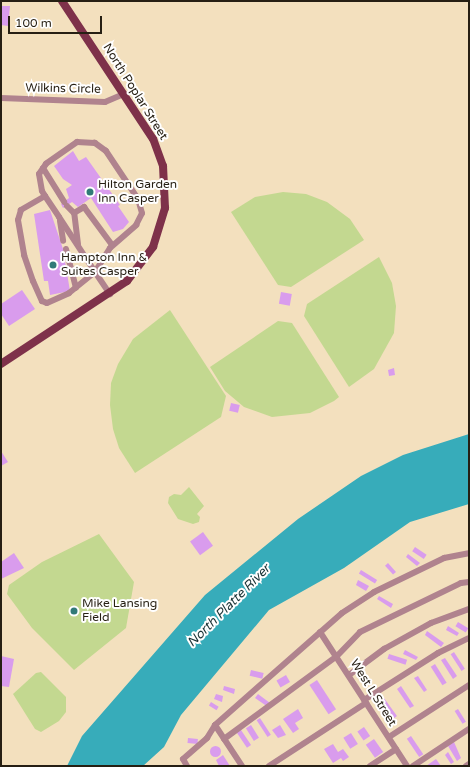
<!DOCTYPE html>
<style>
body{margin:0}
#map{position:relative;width:470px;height:767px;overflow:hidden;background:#f3e0be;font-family:"Varela Round",sans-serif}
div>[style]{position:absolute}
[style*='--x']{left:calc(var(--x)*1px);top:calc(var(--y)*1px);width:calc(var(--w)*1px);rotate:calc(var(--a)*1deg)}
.green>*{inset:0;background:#c3d890}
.water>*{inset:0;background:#37acba}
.building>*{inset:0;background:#d99ced;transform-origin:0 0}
.round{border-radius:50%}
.minor>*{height:6px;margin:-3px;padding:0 3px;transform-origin:3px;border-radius:3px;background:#b0838e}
.major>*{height:8px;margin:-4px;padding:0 4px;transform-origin:4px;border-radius:4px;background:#7e314a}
.dots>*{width:11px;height:11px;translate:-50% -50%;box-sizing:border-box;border:2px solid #fff;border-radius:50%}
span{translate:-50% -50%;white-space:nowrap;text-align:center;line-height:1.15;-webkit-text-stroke:4px #fff;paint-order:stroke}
.street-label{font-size:12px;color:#261f13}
.poi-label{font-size:12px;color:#261f13}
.left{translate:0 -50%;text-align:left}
.water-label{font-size:13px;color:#1a3336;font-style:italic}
.frame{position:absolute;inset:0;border:2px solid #261f13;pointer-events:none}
.scale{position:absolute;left:8px;top:16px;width:94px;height:18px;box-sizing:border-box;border:2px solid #261f13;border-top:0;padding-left:5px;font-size:12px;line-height:14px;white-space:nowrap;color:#261f13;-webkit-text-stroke:3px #fff;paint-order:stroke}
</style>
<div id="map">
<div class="green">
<i style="clip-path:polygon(283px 192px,306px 194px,327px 202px,350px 219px,364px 240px,291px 287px,278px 285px,231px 212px,255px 197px)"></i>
<i style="clip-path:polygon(379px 257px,392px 283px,396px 306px,394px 333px,374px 369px,349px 387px,304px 316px,307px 304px)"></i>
<i style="clip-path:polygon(170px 310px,226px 396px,221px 417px,135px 473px,119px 448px,113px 429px,110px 405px,111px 383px,118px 364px,133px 339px)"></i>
<i style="clip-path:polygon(278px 321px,292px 323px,339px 397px,334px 401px,310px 413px,272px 417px,244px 407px,225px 391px,210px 367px)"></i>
<i style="clip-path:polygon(189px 487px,204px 506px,197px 514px,200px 517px,199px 522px,193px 524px,178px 519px,168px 503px,169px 497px,174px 494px,181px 495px)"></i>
<i style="clip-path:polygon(99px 534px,134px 582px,126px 628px,74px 670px,32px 628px,7px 594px,9px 585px,42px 562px)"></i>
<i style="clip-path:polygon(41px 672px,66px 697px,66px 712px,59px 721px,41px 732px,35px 729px,13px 694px,36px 673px)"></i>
</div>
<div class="water">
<i style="clip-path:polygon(469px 434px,469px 504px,410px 522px,344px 568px,269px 610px,181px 715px,164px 747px,143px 766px,67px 766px,82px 736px,205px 595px,298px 519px,361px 476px,403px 455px)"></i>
</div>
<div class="building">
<i style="clip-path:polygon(1px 6px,10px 6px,8px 26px,1px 25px)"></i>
<i style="clip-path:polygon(73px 151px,79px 161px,86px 157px,120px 205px,118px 206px,129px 222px,123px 229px,113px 232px,91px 198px,78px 207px,72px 202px,63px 208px,61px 204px,69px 198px,66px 189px,72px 185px,63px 179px,54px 166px)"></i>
<i style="clip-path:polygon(50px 210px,63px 249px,70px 291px,50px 295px,48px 281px,44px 281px,34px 214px)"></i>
<i style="clip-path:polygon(22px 290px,35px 309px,9px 326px,1px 314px,1px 304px)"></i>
<i style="left:281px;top:292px;width:11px;height:12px;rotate:10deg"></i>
<i style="clip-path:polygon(394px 368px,395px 375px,389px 376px,388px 370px)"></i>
<i style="left:231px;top:403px;width:9px;height:8px;rotate:13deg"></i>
<i style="clip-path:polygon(1px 451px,8px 462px,1px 466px)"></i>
<i style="left:203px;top:532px;width:17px;height:16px;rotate:54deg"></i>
<i style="left:415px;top:547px;width:14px;height:5px;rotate:34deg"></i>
<i style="clip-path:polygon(14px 553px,24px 568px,1px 579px,1px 562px)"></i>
<i style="clip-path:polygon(408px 554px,420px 563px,417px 566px,406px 557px)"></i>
<i style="left:388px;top:563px;width:12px;height:4px;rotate:48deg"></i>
<i style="left:361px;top:570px;width:19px;height:4px;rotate:32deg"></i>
<i style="clip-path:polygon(358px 580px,369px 586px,366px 591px,356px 585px)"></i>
<i style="clip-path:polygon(379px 596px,393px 604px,391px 608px,377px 599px)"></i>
<i style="left:458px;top:622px;width:12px;height:5px;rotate:31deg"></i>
<i style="clip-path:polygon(448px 626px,459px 633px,457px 636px,446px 630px)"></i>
<i style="clip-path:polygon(427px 631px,444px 643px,441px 647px,425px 635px)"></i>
<i style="clip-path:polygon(405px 650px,418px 657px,416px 660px,403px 654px)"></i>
<i style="left:454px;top:652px;width:20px;height:4px;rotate:57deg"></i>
<i style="left:389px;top:654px;width:19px;height:5px;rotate:18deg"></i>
<i style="clip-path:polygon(1px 656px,14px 659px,9px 687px,1px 686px)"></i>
<i style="clip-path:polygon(445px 658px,457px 676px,453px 679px,441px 660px)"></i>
<i style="left:435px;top:664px;width:22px;height:5px;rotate:58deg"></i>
<i style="left:251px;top:670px;width:13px;height:6px;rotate:13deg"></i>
<i style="left:286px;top:675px;width:8px;height:11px;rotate:60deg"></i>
<i style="clip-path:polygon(418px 676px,427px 690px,424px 692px,414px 678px)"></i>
<i style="left:317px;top:680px;width:35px;height:9px;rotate:57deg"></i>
<i style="clip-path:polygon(224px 686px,235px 689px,234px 694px,223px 690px)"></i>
<i style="clip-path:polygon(401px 686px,414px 706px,410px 708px,397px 689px)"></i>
<i style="clip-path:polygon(216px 694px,223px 696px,222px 702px,214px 699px)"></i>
<i style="clip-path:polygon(258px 694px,270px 703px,268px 707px,255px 698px)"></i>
<i style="clip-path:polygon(384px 698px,397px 716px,393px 719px,381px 700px)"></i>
<i style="left:211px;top:702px;width:9px;height:4px;rotate:32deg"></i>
<i style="clip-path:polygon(298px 709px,303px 718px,295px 723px,299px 729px,293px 733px,283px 719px)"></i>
<i style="left:458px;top:709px;width:15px;height:4px;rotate:58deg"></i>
<i style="left:260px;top:718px;width:20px;height:4px;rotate:57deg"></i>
<i style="left:251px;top:725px;width:15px;height:6px;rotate:58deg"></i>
<i style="clip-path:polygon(280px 725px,286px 735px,278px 738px,272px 730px)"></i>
<i style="left:364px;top:727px;width:11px;height:8px;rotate:56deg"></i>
<i style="left:241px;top:730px;width:18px;height:5px;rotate:56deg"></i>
<i style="left:351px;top:733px;width:13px;height:9px;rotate:58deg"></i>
<i style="left:411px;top:736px;width:22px;height:5px;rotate:56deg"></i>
<i style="left:188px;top:738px;width:10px;height:5px;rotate:6deg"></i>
<i style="left:374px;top:739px;width:16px;height:10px;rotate:55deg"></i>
<i style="clip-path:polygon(454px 742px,461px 758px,457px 761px,448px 746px)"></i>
<i style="clip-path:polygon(333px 744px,338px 752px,343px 749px,349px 757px,343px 761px,341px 758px,333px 763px,324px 749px)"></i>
<i class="round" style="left:209.5px;top:745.5px;width:11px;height:11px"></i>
<i style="clip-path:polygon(448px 752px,454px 762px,451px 764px,445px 755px)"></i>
<i style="clip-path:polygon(223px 755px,230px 766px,219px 766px,216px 760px)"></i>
<i style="clip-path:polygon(436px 759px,441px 766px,426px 766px)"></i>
</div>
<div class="minor">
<i style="--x:1;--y:98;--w:104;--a:2.2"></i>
<i style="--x:105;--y:102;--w:21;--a:-23"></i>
<i style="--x:43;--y:168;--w:40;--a:58"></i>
<i style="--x:45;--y:196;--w:28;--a:150"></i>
<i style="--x:21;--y:210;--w:10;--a:107"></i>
<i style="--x:18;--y:220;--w:36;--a:80"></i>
<i style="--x:24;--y:255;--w:28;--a:71"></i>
<i style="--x:33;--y:281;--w:22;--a:66"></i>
<i style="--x:42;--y:301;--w:5;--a:22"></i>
<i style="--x:47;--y:303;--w:24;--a:-24"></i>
<i style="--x:69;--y:293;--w:33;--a:-39"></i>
<i style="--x:95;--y:272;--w:28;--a:-58"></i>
<i style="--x:110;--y:248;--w:35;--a:-41"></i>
<i style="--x:136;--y:225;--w:13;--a:-63"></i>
<i style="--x:142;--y:213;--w:15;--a:-106"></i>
<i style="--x:138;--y:199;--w:58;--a:-123.7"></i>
<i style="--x:106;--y:151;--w:14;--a:-144"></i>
<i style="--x:95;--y:143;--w:18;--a:-177"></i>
<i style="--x:77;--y:142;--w:38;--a:145"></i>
<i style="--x:46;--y:164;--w:12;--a:125"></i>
<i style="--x:39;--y:174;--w:17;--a:80"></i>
<i style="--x:42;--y:191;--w:6;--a:59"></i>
<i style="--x:45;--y:196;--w:25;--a:56"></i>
<i style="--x:59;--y:217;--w:66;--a:56.8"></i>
<i style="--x:95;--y:272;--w:27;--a:56"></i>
<i style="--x:67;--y:206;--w:10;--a:45"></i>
<i style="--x:60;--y:221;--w:20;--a:81"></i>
<i style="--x:78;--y:244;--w:31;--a:-97"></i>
<i style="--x:74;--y:213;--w:12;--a:-31"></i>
<i style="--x:84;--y:207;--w:47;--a:53.6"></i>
<i style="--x:66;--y:249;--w:40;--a:75.6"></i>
<i style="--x:320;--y:632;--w:160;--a:57"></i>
<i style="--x:349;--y:675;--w:44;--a:-36.6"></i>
<i style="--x:384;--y:649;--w:54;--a:-29"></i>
<i style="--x:431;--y:623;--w:40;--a:-20.2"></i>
<i style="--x:364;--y:700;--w:88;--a:-32.4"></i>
<i style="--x:438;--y:653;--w:34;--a:-26"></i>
<i style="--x:215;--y:725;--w:49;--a:56.6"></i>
<i style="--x:389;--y:737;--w:95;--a:-33"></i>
<i style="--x:224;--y:739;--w:140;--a:-36.3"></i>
<i style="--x:337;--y:656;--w:33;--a:-46"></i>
<i style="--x:360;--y:632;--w:112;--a:-25.9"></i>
<i style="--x:461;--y:583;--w:8;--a:-7"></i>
<i style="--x:187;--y:766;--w:8;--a:-120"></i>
<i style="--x:183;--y:759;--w:32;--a:-41"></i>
<i style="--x:207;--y:738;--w:15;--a:-58"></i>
<i style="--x:215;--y:725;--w:169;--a:-41.4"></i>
<i style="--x:342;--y:613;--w:38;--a:-33"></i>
<i style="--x:374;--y:592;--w:78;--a:-25.9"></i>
<i style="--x:444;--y:558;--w:25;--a:-11"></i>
<i style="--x:269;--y:766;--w:116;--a:-33"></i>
<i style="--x:370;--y:766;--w:31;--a:-33"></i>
<i style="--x:413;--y:766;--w:67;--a:-33.5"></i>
<i style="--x:466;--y:766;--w:4;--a:-34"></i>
</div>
<div class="major">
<i style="--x:1;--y:364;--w:151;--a:-33.4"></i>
<i style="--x:127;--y:281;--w:43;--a:-52.6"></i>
<i style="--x:153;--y:247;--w:41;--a:-72.9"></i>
<i style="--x:165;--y:208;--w:42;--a:-92.7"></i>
<i style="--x:163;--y:166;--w:29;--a:-110"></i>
<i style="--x:153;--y:139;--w:165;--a:-123.4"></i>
</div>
<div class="dots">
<i style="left:90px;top:192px;background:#317a78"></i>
<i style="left:53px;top:265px;background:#317a78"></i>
<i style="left:74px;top:611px;background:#317a78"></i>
</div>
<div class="street-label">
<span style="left:63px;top:89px;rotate:1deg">Wilkins Circle</span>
<span style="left:135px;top:92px;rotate:58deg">North Poplar Street</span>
<span style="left:373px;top:693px;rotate:58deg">West L Street</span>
</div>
<div class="poi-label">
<span class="left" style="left:98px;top:192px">Hilton Garden<br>Inn Casper</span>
<span class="left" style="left:61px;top:265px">Hampton Inn &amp;<br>Suites Casper</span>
<span class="left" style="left:82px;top:611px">Mike Lansing<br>Field</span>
</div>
<div class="water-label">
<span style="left:229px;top:606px;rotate:-45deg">North Platte River</span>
</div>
<div class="frame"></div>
<div class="scale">100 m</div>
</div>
